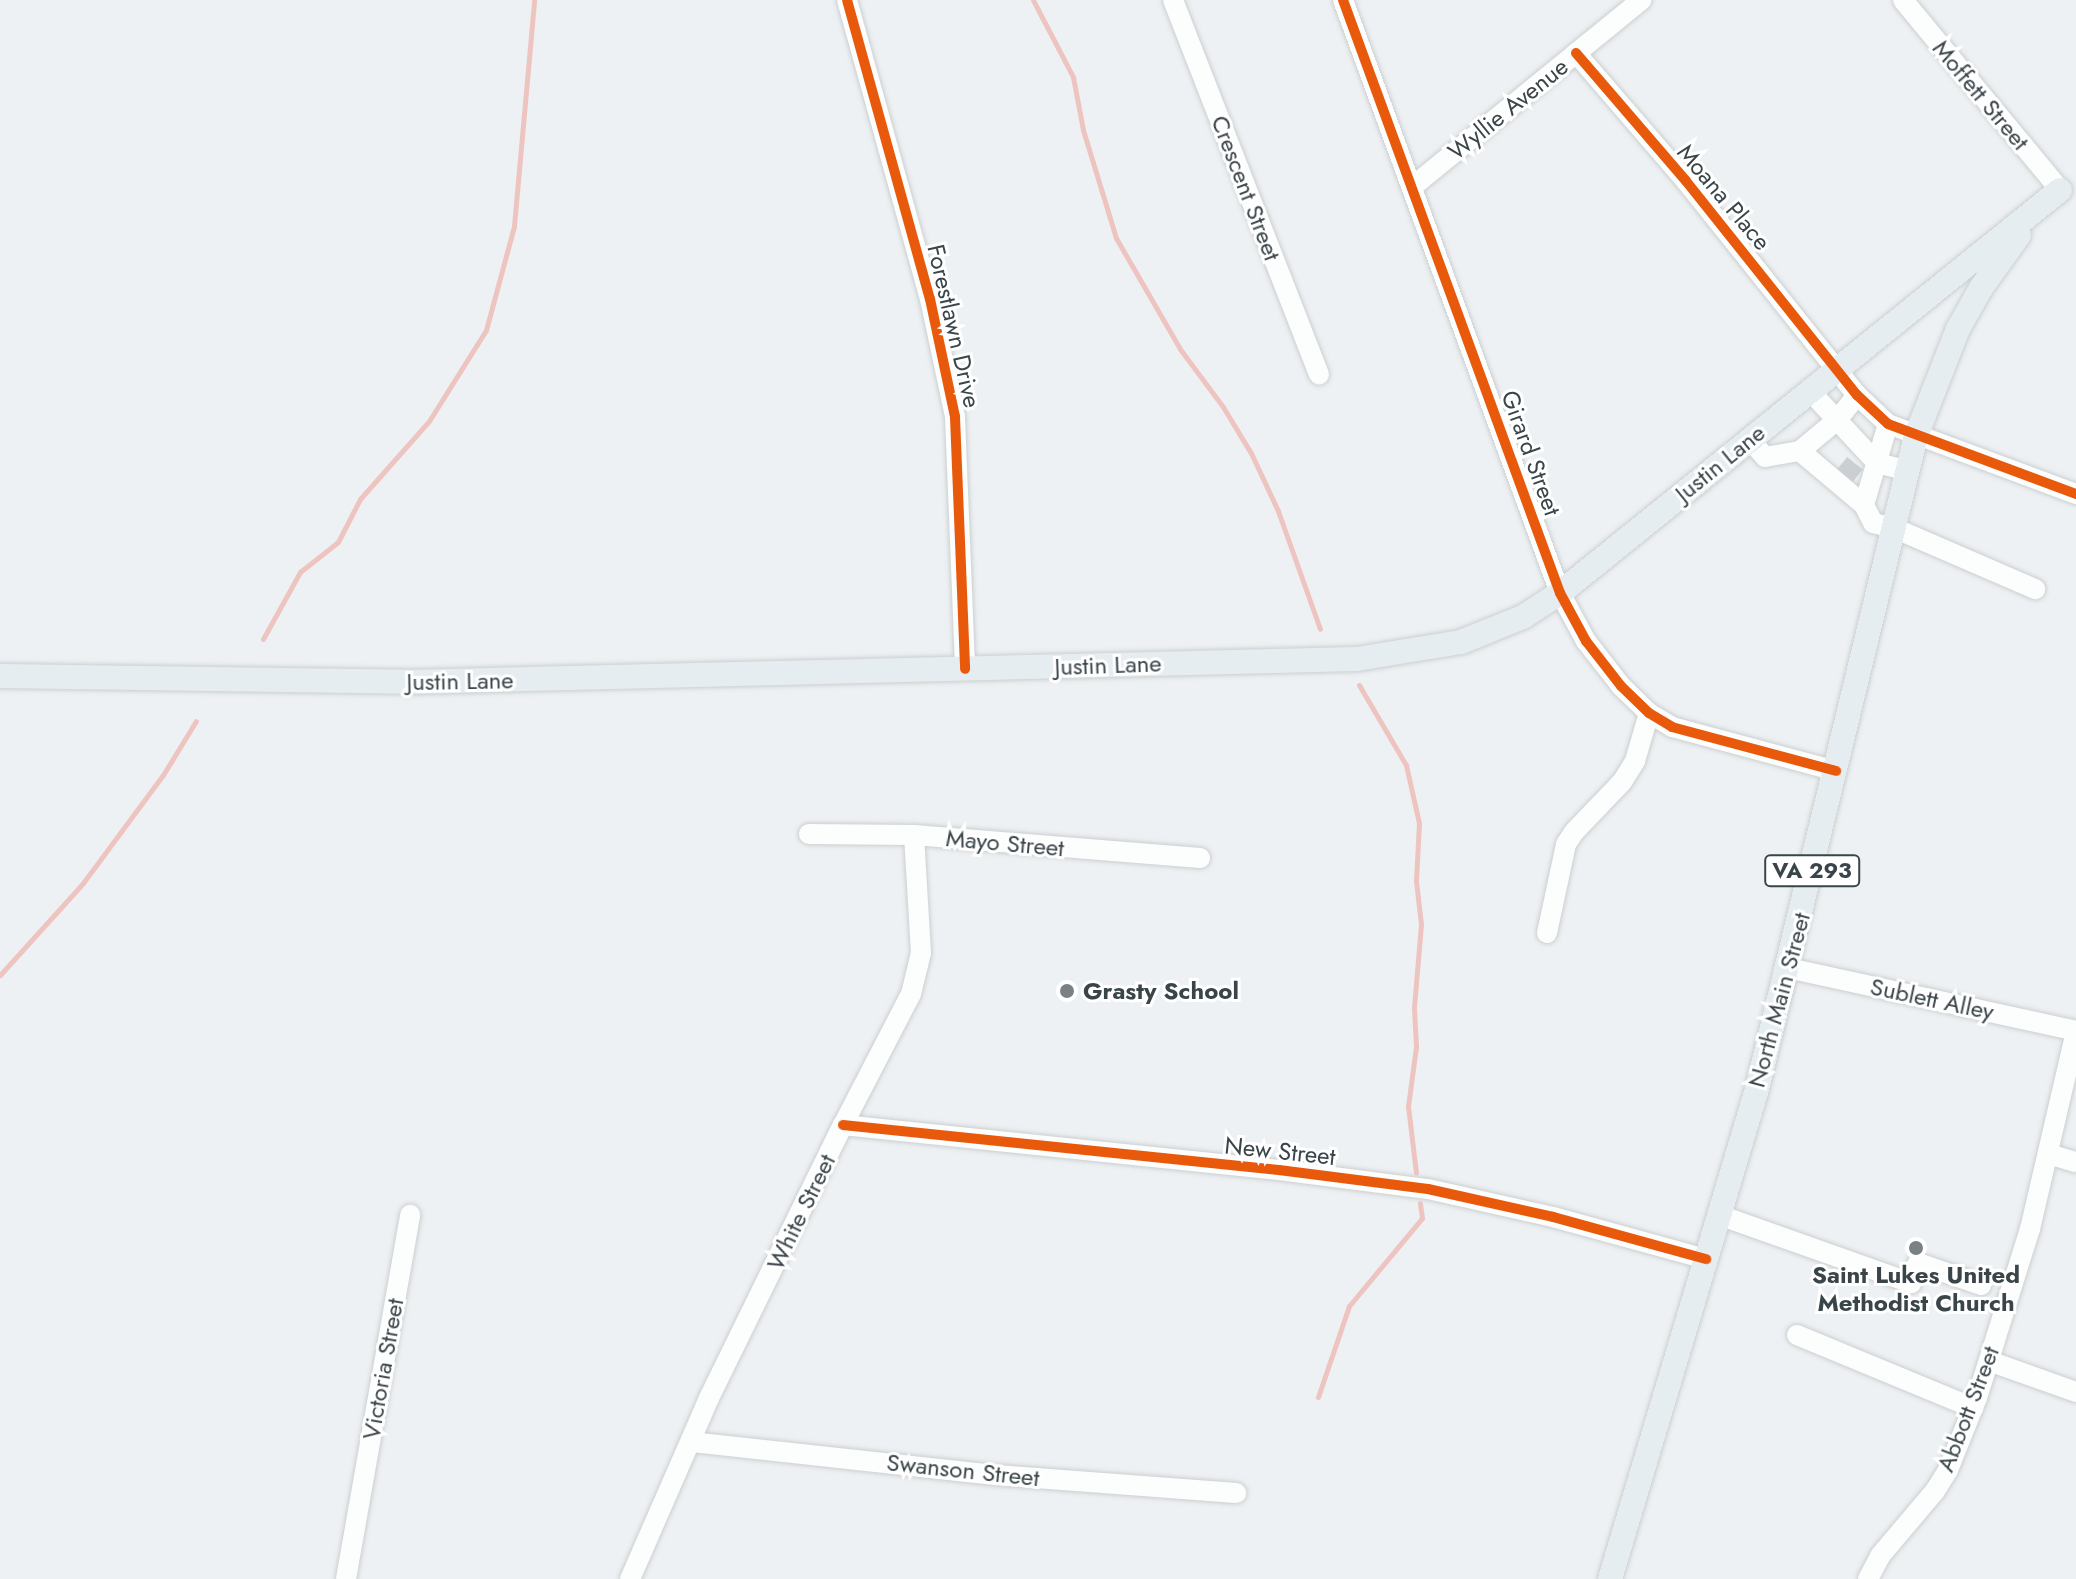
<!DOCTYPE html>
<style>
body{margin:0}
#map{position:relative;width:2076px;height:1579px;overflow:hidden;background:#eef1f3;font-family:Jost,sans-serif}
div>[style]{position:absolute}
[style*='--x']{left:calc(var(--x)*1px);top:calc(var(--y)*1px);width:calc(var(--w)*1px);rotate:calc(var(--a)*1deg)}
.stream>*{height:5px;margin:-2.5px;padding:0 2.5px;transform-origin:2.5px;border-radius:2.5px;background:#eec4c1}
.minor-tunnel>*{height:20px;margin-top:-10px;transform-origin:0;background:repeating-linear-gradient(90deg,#cacfd1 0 20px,transparent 0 30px)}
.roads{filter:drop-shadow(0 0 2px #cccfd1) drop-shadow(0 0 2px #cccfd1)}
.minor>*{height:20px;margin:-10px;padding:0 10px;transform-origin:10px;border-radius:10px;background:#fcfdfd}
.major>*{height:24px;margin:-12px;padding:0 12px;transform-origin:12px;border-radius:12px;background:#e6edf1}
.cycleway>*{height:10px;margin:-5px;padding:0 5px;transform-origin:5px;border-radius:5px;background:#e8590c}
.dots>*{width:22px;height:22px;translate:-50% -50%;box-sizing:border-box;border:4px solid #fff;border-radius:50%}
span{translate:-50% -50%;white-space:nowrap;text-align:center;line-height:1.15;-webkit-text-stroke:6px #fff;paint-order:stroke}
.shield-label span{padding:2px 6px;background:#fff;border:2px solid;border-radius:6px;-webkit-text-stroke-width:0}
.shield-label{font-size:22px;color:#3a454a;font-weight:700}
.street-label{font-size:24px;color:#3a454a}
.poi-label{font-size:24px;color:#3a454a;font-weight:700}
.left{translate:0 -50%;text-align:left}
</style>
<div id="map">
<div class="stream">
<i style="--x:1033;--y:0;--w:87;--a:62.5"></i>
<i style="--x:1073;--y:77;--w:54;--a:79.3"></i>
<i style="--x:1083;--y:130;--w:113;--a:73"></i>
<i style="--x:1116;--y:238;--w:128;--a:60"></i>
<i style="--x:1180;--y:349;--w:72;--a:53.4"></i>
<i style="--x:1223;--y:407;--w:54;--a:58.7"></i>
<i style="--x:1251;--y:453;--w:64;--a:65"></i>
<i style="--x:1278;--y:511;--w:125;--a:70.4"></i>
<i style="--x:263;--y:639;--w:77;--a:-61.1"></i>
<i style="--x:300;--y:572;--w:48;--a:-38.3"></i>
<i style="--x:338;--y:542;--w:48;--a:-62.9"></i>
<i style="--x:360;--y:499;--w:104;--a:-48.5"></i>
<i style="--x:429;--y:421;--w:107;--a:-57.9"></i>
<i style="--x:486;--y:330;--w:108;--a:-74.9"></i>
<i style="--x:514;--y:226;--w:227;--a:-84.9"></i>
<i style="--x:1359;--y:685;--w:93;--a:59.6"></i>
<i style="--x:1406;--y:765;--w:59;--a:77.4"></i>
<i style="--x:1419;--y:823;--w:58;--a:93"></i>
<i style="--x:1416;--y:881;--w:43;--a:83.4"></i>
<i style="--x:1421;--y:924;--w:84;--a:94.8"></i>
<i style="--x:1414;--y:1008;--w:39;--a:87"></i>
<i style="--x:1416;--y:1047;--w:60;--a:97.7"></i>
<i style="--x:1408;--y:1106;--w:67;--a:83.2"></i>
<i style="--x:0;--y:975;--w:124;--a:-47.9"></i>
<i style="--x:83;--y:883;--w:134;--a:-53.5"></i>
<i style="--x:163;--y:775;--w:63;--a:-58.6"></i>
<i style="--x:1318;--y:1397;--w:96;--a:-71.2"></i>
<i style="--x:1349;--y:1306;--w:114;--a:-50.3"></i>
<i style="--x:1422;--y:1218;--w:15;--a:-98"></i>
</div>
<div class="minor-tunnel">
<i style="--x:1843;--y:478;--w:19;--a:-51"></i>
</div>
<div class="roads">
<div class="minor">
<i style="--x:847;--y:0;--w:310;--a:74.5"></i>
<i style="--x:930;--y:299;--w:121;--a:78"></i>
<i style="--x:955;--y:417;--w:252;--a:87.7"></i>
<i style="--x:1173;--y:0;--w:402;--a:68.7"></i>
<i style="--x:1343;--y:0;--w:631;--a:69.9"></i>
<i style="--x:1560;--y:593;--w:55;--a:61.6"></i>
<i style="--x:1586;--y:641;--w:57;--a:52.1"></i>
<i style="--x:1621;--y:686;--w:39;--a:44"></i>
<i style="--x:1649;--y:713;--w:27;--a:31"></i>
<i style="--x:1672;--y:727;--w:170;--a:15"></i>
<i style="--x:1903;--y:0;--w:246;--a:50.4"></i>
<i style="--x:1576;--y:53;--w:169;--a:49.3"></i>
<i style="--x:1686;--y:181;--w:274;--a:51.4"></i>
<i style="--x:1857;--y:395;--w:42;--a:43.1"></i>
<i style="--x:1888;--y:424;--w:201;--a:20.4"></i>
<i style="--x:1412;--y:187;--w:296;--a:-39.2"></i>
<i style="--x:1810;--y:391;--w:98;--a:47.1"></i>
<i style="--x:1877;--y:463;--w:30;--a:14"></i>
<i style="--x:1749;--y:439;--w:24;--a:48"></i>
<i style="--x:1765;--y:457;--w:36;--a:-10"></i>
<i style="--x:1800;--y:451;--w:84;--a:40.2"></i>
<i style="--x:1864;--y:505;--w:20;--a:63"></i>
<i style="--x:1873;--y:523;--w:22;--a:13"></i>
<i style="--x:1894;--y:528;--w:154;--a:23.4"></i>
<i style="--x:1800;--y:451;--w:48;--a:-40"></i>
<i style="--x:1837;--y:420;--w:32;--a:-51"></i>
<i style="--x:1864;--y:505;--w:84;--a:-73.5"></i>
<i style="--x:809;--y:834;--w:105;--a:0.5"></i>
<i style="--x:914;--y:835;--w:287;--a:4.6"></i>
<i style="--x:1547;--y:933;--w:91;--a:-77.9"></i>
<i style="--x:1566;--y:844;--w:14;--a:-56"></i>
<i style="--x:1574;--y:832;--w:69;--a:-46.2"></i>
<i style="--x:1622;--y:782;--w:25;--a:-58"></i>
<i style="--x:1635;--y:761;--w:50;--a:-73.7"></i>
<i style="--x:1788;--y:968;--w:295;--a:12.3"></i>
<i style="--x:843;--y:1125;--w:438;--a:5.9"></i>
<i style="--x:1279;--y:1170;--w:150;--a:7.3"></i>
<i style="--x:1428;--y:1189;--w:128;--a:12.6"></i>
<i style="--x:1553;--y:1217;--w:159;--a:15.4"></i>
<i style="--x:2049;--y:1154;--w:28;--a:17"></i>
<i style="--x:1719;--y:1215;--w:204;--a:19.5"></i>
<i style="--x:1911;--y:1283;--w:21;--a:-71"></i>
<i style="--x:1918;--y:1263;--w:67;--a:19.2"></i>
<i style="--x:1797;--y:1335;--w:191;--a:22.5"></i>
<i style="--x:1989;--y:1361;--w:92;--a:19.6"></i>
<i style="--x:691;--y:1442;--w:307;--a:6.2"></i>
<i style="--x:996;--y:1475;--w:241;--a:4.3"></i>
<i style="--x:346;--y:1579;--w:370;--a:-80"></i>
<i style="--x:630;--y:1579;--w:197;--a:-66.4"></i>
<i style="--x:709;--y:1398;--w:304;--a:-63.9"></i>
<i style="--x:843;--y:1125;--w:148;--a:-62.6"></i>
<i style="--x:911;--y:994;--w:42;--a:-76.3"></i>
<i style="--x:921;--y:953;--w:118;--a:-93.4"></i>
<i style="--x:1868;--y:1579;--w:26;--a:-62"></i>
<i style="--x:1880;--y:1556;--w:85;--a:-49.8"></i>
<i style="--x:1935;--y:1491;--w:25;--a:-58"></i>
<i style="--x:1948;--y:1470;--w:78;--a:-68.1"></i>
<i style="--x:1977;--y:1398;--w:177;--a:-72.6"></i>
<i style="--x:2030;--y:1229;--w:202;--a:-76.9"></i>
</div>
<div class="major">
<i style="--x:0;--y:676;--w:408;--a:0.8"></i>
<i style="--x:408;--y:682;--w:949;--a:-1.39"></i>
<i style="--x:1357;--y:659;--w:105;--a:-9.3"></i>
<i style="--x:1461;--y:642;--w:67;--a:-22"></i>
<i style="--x:1523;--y:617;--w:44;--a:-33"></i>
<i style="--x:1560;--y:593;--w:642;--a:-38.87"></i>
<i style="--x:1610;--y:1579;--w:512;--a:-73.3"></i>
<i style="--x:1757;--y:1089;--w:672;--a:-76.32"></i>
<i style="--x:1916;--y:436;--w:115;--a:-68.6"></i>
<i style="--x:1958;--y:329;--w:47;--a:-60.7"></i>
<i style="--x:1981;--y:288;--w:65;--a:-54.4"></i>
</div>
</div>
<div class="cycleway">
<i style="--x:847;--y:0;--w:310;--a:74.5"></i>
<i style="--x:930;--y:299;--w:121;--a:78"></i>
<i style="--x:955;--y:417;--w:252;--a:87.7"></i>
<i style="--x:1343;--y:0;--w:631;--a:69.9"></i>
<i style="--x:1560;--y:593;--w:55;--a:61.6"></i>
<i style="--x:1586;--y:641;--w:57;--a:52.1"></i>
<i style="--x:1621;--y:686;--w:39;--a:44"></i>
<i style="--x:1649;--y:713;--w:27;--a:31"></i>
<i style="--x:1672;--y:727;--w:170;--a:15"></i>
<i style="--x:1576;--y:53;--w:169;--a:49.3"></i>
<i style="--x:1686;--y:181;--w:274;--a:51.4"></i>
<i style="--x:1857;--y:395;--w:42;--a:43.1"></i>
<i style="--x:1888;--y:424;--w:201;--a:20.4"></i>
<i style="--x:843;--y:1125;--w:438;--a:5.9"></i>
<i style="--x:1279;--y:1170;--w:150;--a:7.3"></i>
<i style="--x:1428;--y:1189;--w:128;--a:12.6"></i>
<i style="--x:1553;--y:1217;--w:159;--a:15.4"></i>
</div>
<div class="dots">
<i style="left:1067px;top:991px;background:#798185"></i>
<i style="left:1916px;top:1248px;background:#798185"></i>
</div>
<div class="shield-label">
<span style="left:1812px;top:871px">VA 293</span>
</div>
<div class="street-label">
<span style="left:1981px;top:95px;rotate:50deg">Moffett Street</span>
<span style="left:1508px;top:109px;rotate:-39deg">Wyllie Avenue</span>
<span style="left:1246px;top:188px;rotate:69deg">Crescent Street</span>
<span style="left:1724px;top:197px;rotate:50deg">Moana Place</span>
<span style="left:954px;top:326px;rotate:77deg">Forestlawn Drive</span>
<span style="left:1531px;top:453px;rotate:70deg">Girard Street</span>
<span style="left:1720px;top:463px;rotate:-39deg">Justin Lane</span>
<span style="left:1108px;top:665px;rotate:-2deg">Justin Lane</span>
<span style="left:460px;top:681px;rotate:-1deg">Justin Lane</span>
<span style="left:1005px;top:843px;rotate:5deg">Mayo Street</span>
<span style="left:1932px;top:999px;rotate:12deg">Sublett Alley</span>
<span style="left:1779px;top:1000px;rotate:-75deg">North Main Street</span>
<span style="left:1280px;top:1151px;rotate:6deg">New Street</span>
<span style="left:801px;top:1212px;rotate:-64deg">White Street</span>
<span style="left:383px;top:1369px;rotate:-80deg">Victoria Street</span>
<span style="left:1968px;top:1409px;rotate:-69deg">Abbott Street</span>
<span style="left:963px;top:1470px;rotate:6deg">Swanson Street</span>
</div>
<div class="poi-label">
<span class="left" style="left:1083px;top:991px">Grasty School</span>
<span style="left:1916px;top:1289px">Saint Lukes United<br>Methodist Church</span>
</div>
</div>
